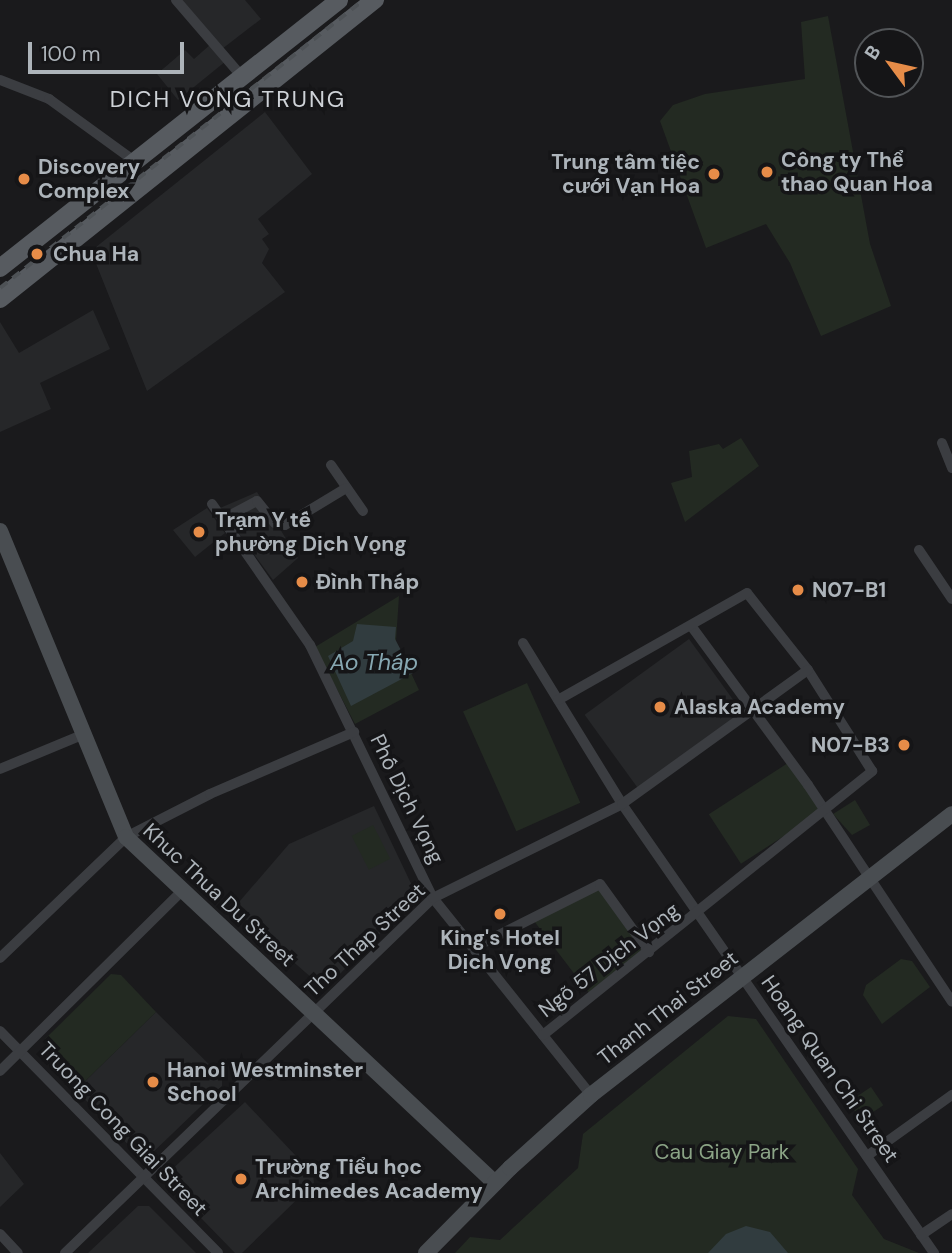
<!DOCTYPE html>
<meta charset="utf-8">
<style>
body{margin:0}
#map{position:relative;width:952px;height:1253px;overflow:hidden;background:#1a1a1c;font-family:"DM Sans",sans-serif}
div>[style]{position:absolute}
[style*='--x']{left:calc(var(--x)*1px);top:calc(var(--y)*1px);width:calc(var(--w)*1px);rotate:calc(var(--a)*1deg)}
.built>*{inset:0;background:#262729;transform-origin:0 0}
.green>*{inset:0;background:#232a22;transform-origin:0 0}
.water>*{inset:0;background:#313c3f}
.street>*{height:10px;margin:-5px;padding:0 5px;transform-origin:5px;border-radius:5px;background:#3b3d41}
.secondary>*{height:16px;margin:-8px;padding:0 8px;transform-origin:8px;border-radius:8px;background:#494d51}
.primary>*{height:18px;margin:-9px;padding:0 9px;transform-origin:9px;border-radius:9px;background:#575b60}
.rail>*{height:3.5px;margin-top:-1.75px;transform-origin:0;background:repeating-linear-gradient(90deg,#4e5256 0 9px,transparent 0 16px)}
.dots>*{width:19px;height:19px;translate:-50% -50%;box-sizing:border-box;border:4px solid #151517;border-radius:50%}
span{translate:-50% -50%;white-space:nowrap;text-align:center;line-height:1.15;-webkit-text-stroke:7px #151517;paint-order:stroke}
.poi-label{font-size:21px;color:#adb4ba;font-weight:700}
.left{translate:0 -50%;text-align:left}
.right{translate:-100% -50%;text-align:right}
.street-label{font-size:21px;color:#adb4ba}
.park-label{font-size:21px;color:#8ba486}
.neighbourhood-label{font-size:23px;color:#ced2d7;letter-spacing:2px}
.water-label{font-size:23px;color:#87a8b2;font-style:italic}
.north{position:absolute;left:854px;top:28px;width:70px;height:70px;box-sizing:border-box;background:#151517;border:2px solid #525558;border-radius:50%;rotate:303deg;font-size:19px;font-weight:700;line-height:28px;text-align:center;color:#adb4ba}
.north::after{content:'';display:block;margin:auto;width:24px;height:32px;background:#e68c48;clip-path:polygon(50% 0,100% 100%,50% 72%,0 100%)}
.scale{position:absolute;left:28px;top:42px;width:156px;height:32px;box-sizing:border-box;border:4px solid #adb4ba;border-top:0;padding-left:9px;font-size:21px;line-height:24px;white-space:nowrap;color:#adb4ba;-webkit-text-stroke:5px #151517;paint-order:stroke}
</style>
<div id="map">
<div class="built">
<i style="clip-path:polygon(175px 0,245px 0,261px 19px,222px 49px)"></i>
<i style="clip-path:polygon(211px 44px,226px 61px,178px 100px,157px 74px,185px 50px,194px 59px)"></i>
<i style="clip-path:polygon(265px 112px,312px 174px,258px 219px,269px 234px,262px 239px,269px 249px,262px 263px,285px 292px,147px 391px,91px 251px)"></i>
<i style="clip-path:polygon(93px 310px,110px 349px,40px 383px,51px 409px,0 432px,0 322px,19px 353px)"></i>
<i style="clip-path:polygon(257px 492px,298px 558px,273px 580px,220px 508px)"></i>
<i style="clip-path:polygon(207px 508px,225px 533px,195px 557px,173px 530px)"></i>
<i style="left:689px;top:639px;width:92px;height:129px;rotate:54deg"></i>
<i style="clip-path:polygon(374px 806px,417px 896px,329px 985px,321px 986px,233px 909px,289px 844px)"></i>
<i style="clip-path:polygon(156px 1012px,222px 1077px,222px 1086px,148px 1157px,139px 1156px,76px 1090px)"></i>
<i style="clip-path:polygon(245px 1102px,313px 1174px,314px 1183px,242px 1253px,235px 1253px,167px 1183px,168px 1173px)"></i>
<i style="clip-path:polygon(0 1153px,24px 1184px,0 1207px)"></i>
<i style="clip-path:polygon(138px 1206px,149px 1206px,196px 1253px,88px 1253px)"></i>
</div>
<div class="green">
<i style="clip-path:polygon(828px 16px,870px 244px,891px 306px,821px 336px,790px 263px,766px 224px,706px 248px,660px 121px,673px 105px,705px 94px,805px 79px,801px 22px)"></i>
<i style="clip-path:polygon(741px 438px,759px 466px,685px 522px,671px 483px,692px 477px,689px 451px,719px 444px,723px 449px)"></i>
<i style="clip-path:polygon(399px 596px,396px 641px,419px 690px,355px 724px,315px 647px)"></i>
<i style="left:527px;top:683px;width:131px;height:70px;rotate:66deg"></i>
<i style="left:791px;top:761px;width:59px;height:98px;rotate:57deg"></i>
<i style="clip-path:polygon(855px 800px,870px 825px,852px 835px,833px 814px)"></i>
<i style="left:373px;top:825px;width:38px;height:24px;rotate:63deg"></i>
<i style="clip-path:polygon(595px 884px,649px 952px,592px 997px,531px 917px)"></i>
<i style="clip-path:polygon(901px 959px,912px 961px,930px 987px,882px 1024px,863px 995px,866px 985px)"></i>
<i style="clip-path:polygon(111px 974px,121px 975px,156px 1012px,76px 1090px,45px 1058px,45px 1039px)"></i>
<i style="clip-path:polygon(728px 1016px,756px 1019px,858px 1169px,852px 1195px,884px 1239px,919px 1253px,455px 1253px,470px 1237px,500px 1240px,578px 1168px,583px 1134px)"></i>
<i style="left:871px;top:1087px;width:22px;height:27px;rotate:56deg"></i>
</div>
<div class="water">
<i style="clip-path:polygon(357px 624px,396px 627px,395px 639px,413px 673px,351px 706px,328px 656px,353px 641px)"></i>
<i style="clip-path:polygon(746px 1226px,770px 1232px,788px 1253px,708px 1253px,726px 1234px)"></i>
</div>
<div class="street">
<i style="--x:176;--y:0;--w:103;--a:49.3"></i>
<i style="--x:0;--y:80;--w:53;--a:21.2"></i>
<i style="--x:49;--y:99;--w:109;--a:36"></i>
<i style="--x:942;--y:443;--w:27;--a:68"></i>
<i style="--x:331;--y:465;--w:56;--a:55.2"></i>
<i style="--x:212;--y:504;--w:172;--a:55.2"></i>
<i style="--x:310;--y:645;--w:281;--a:64.1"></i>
<i style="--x:433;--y:898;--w:253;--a:51.3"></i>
<i style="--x:223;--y:519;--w:38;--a:-28"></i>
<i style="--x:257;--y:501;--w:28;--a:51"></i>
<i style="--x:275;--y:523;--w:10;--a:11"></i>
<i style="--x:285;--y:525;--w:71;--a:-31.2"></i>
<i style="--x:919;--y:550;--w:59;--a:56"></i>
<i style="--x:692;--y:627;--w:196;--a:53.7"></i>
<i style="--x:808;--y:785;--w:260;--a:56.4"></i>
<i style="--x:523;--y:643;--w:189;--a:58.4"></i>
<i style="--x:622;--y:804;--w:547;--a:55.21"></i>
<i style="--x:0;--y:769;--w:89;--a:-22.5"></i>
<i style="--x:473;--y:948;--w:142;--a:-26.7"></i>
<i style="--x:600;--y:884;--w:84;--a:54.2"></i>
<i style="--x:0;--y:958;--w:175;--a:-43.8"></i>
<i style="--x:126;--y:837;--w:94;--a:-27.1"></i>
<i style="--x:210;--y:794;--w:157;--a:-23.3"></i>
<i style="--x:0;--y:1031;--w:311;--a:45.5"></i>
<i style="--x:543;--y:1035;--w:422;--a:-38.7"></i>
<i style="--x:872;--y:771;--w:120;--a:-122.4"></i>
<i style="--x:808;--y:670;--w:98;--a:-128.4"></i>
<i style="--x:747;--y:593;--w:217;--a:150.5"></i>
<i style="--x:0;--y:1071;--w:257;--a:-44.7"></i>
<i style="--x:867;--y:1156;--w:105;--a:-35.7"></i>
<i style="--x:0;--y:1234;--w:26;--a:47"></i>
<i style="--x:921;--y:1235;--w:37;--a:-34"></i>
<i style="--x:65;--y:1253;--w:511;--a:-43.97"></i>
<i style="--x:433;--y:898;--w:211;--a:-26.4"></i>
<i style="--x:622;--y:804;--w:229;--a:-35.8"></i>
</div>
<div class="secondary">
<i style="--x:0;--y:531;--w:331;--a:67.6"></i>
<i style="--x:126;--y:837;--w:506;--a:43.16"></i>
<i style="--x:426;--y:1253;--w:120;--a:-45.3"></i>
<i style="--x:510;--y:1168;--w:109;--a:-42"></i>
<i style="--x:591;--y:1095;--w:457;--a:-37.9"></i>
</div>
<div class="primary">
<i style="--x:0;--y:268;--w:432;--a:-38.3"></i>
<i style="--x:0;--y:299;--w:480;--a:-38.6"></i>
</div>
<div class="rail">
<i style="--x:0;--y:288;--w:463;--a:-38.4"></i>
</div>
<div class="dots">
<i style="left:767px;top:172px;background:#e68c48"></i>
<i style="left:714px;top:174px;background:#e68c48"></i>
<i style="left:24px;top:179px;background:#e68c48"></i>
<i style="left:37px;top:254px;background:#e68c48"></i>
<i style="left:199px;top:532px;background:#e68c48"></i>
<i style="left:302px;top:582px;background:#e68c48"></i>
<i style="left:798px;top:590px;background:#e68c48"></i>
<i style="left:660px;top:707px;background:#e68c48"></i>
<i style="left:904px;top:745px;background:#e68c48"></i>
<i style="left:500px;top:914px;background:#e68c48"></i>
<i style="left:153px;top:1082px;background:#e68c48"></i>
<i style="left:241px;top:1179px;background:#e68c48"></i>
</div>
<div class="poi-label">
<span class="left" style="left:781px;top:172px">Công ty Thể<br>thao Quan Hoa</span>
<span class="right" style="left:700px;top:174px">Trung tâm tiệc<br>cưới Vạn Hoa</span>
<span class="left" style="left:38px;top:179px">Discovery<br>Complex</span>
<span class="left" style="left:53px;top:254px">Chua Ha</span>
<span class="left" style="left:215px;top:532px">Trạm Y tế<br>phường Dịch Vọng</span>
<span class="left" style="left:316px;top:582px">Đình Tháp</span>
<span class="left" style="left:812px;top:590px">N07-B1</span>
<span class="left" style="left:674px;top:707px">Alaska Academy</span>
<span class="right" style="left:890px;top:745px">N07-B3</span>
<span style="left:500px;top:950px">King's Hotel<br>Dịch Vọng</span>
<span class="left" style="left:167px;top:1082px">Hanoi Westminster<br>School</span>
<span class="left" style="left:255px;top:1179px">Trường Tiểu học<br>Archimedes Academy</span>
</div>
<div class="street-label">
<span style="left:407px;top:799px;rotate:64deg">Phố Dịch Vọng</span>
<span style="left:219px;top:895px;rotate:43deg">Khuc Thua Du Street</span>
<span style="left:365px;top:940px;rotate:-43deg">Tho Thap Street</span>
<span style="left:609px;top:960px;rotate:-38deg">Ngõ 57 Dịch Vọng</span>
<span style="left:668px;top:1008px;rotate:-38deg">Thanh Thai Street</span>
<span style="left:830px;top:1069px;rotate:55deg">Hoang Quan Chi Street</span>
<span style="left:123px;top:1129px;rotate:46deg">Truong Cong Giai Street</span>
</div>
<div class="park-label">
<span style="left:722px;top:1152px">Cau Giay Park</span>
</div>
<div class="neighbourhood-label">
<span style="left:228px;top:99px">DICH VONG TRUNG</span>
</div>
<div class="water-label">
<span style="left:374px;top:662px">Ao Tháp</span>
</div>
<div class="north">B</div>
<div class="scale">100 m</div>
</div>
